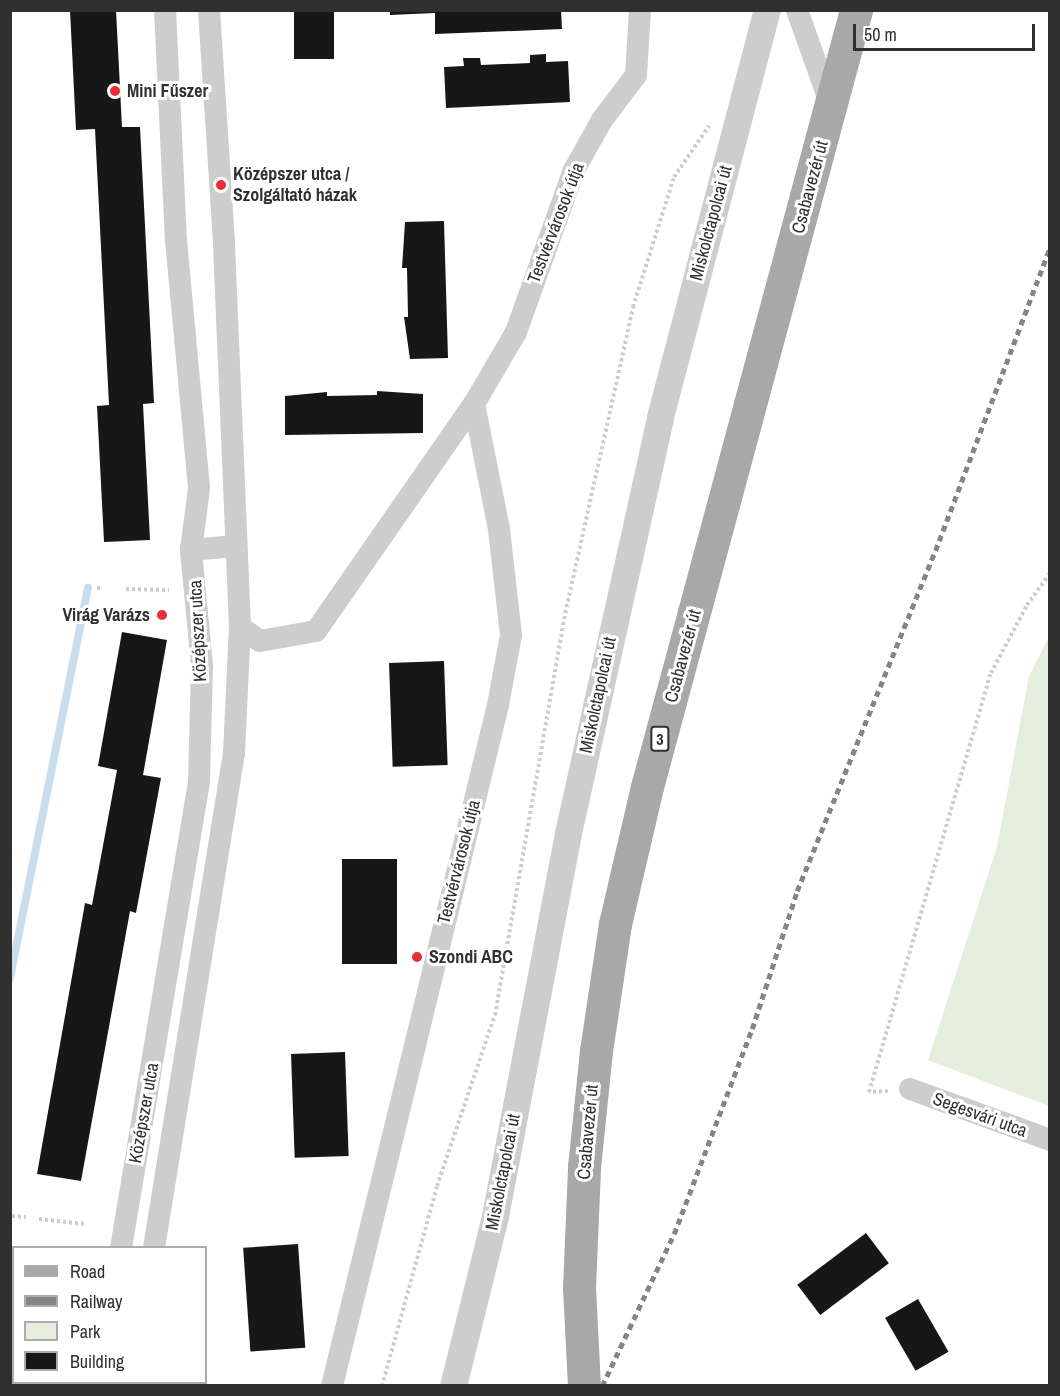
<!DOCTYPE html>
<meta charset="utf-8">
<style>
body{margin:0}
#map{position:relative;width:1060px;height:1396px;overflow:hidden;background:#fff;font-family:"Archivo Narrow",sans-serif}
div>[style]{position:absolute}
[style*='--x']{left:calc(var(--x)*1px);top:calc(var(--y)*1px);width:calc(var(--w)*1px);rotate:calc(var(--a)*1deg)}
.green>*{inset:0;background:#e5eddd}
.stream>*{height:8px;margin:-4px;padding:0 4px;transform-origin:4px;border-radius:4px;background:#c9deed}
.building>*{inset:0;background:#171717;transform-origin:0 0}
.path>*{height:4px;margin-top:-2px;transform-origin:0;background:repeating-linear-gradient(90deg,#cdcdcd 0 3px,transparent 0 6px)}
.minor>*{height:22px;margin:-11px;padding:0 11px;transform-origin:11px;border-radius:11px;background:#cdcdcd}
.tertiary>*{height:27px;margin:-13.5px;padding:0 13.5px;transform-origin:13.5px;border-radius:13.5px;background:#cdcdcd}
.primary>*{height:33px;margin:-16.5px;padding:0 16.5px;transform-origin:16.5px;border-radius:16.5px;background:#a8a8a8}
.rail>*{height:4.5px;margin-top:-2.25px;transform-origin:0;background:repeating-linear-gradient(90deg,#858585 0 6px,transparent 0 10.5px)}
.dots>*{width:16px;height:16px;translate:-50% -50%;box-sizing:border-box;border:3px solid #fff;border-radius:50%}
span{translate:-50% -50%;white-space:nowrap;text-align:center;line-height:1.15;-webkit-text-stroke:6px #fff;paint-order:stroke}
.shield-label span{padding:2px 4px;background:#fff;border:2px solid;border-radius:4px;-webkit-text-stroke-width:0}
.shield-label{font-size:16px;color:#303030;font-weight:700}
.poi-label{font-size:18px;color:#303030;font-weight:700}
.left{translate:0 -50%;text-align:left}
.right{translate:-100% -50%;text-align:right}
.street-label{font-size:18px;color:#303030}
.frame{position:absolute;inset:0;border:12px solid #303030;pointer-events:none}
.legend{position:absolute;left:12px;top:1246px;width:195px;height:138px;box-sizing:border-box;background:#fff;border:2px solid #acacac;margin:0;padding:8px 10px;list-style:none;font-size:18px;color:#303030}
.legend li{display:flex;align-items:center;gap:12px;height:30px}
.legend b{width:30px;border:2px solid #acacac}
.scale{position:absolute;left:853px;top:24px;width:182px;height:27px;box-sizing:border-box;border:3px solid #303030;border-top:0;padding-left:8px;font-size:18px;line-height:21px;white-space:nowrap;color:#303030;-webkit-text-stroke:4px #fff;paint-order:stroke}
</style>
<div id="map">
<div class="green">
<i style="clip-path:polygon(1049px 637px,1049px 1106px,928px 1060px,997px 847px,1029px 676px)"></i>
</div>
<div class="stream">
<i style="--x:10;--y:978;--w:398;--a:-78.7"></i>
</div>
<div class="building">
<i style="clip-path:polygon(70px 10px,116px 10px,122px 127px,140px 127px,154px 403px,143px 404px,150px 540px,104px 542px,97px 406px,109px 405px,95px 129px,76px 130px)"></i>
<i style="left:294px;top:10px;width:40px;height:49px"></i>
<i style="clip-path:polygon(390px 10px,561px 10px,562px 29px,435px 34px,435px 13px,390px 15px)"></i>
<i style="clip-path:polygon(546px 54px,546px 62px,568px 61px,570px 102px,446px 108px,444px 67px,464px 66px,463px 58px,480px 58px,481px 65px,530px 63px,530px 55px)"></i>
<i style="clip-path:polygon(444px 221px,448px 358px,410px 359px,404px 317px,408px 317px,407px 268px,402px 268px,405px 222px)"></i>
<i style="clip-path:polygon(377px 391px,423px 394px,423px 433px,285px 435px,285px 396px,327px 392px,327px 396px,377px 395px)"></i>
<i style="clip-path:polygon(122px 632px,167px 640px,143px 775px,161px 778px,136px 913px,130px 911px,81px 1181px,37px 1174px,85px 903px,92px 905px,117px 770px,98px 766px)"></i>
<i style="left:444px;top:661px;width:104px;height:55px;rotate:88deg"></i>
<i style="left:342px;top:859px;width:55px;height:105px"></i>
<i style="left:345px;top:1052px;width:104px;height:54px;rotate:88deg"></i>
<i style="left:866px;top:1233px;width:38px;height:86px;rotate:53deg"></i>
<i style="left:298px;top:1244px;width:104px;height:55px;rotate:86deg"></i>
<i style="left:918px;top:1299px;width:61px;height:38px;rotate:60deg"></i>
<i style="clip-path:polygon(12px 1313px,14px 1382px,48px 1382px,47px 1386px,10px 1386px)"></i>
</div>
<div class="path">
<i style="--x:97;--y:588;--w:4;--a:0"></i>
<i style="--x:126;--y:589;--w:43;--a:1.3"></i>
<i style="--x:888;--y:1091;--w:19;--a:177"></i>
<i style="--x:869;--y:1092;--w:436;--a:-73.8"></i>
<i style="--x:991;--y:673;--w:77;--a:-62.1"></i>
<i style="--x:1027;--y:605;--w:39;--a:-54"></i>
<i style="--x:12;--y:1216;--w:14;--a:4"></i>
<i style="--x:39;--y:1219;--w:46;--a:6.2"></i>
<i style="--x:382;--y:1386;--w:207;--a:-74.6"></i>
<i style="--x:437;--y:1186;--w:181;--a:-71.3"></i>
<i style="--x:495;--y:1015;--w:402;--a:-80.1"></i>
<i style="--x:564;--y:619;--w:320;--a:-77.5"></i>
<i style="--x:633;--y:307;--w:136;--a:-72.5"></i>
<i style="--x:674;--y:177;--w:62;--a:-55.5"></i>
</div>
<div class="minor">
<i style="--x:797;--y:10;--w:96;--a:70.4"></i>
<i style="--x:191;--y:550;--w:44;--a:-5.2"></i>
<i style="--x:240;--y:627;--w:24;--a:35"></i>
<i style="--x:260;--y:641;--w:57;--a:-10.1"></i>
<i style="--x:316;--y:631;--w:277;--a:-55.2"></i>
<i style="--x:474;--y:404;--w:83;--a:-59.7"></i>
<i style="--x:516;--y:332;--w:172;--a:-70.3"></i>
<i style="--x:574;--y:170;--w:57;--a:-60.8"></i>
<i style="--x:602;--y:120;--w:56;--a:-52.9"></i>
<i style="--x:636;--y:75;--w:65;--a:-86.5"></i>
<i style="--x:910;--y:1089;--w:149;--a:20"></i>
<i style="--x:121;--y:1248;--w:473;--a:-80.5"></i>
<i style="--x:199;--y:781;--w:116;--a:-88.5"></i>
<i style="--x:202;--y:665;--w:116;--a:-95.5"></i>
<i style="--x:191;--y:550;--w:63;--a:-82.6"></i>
<i style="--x:199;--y:488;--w:247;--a:-95.3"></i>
<i style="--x:176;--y:242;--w:232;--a:-92.7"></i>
<i style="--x:154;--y:1248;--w:501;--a:-80.82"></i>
<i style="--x:234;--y:753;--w:126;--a:-87.3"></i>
<i style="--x:240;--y:627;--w:385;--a:-92.4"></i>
<i style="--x:224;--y:242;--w:232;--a:-93.7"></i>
<i style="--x:104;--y:1386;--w:4;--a:-90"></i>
<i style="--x:132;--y:1386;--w:4;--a:-76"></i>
<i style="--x:332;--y:1386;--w:701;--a:-76.3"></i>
<i style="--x:498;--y:705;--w:71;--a:-79.5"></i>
<i style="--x:511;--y:635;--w:107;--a:-96.5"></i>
<i style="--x:499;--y:529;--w:127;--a:-101.3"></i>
</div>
<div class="tertiary">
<i style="--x:453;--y:1386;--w:175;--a:-76.1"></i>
<i style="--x:495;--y:1216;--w:390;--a:-79.2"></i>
<i style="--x:568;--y:833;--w:426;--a:-77.5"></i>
<i style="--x:660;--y:417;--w:421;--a:-75.3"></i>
</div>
<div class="primary">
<i style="--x:584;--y:1386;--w:98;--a:-92.9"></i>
<i style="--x:579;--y:1288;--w:121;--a:-87.6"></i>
<i style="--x:584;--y:1167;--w:117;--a:-84.1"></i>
<i style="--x:596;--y:1051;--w:128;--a:-81.5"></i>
<i style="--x:615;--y:924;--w:141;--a:-76.9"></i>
<i style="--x:647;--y:787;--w:805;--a:-74.94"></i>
</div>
<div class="rail">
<i style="--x:602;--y:1386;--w:168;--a:-64.7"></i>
<i style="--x:674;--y:1234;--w:219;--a:-69.2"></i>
<i style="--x:752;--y:1029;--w:145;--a:-71.9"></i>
<i style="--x:797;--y:891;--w:378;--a:-67.9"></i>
<i style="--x:939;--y:541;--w:314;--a:-69.3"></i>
</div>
<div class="dots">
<i style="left:115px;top:91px;background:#eb2d37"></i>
<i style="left:221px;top:185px;background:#eb2d37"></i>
<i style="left:162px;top:615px;background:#eb2d37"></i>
<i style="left:417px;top:957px;background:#eb2d37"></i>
</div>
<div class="shield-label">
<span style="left:660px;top:739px">3</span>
</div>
<div class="poi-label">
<span class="left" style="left:127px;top:91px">Mini Fűszer</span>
<span class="left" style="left:233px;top:185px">Középszer utca /<br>Szolgáltató házak</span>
<span class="right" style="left:150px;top:615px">Virág Varázs</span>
<span class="left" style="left:429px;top:957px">Szondi ABC</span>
</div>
<div class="street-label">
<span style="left:810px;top:187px;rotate:-75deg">Csabavezér út</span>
<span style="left:556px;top:223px;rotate:-69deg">Testvérvárosok útja</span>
<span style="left:711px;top:223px;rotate:-75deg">Miskolctapolcai út</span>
<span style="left:198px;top:631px;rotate:-93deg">Középszer utca</span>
<span style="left:683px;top:656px;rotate:-75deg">Csabavezér út</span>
<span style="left:598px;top:695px;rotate:-78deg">Miskolctapolcai út</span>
<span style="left:459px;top:862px;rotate:-76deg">Testvérvárosok útja</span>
<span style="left:144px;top:1113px;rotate:-80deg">Középszer utca</span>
<span style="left:980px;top:1115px;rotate:20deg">Segesvári utca</span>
<span style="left:588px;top:1132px;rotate:-85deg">Csabavezér út</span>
<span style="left:503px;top:1172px;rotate:-79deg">Miskolctapolcai út</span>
</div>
<div class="frame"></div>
<ul class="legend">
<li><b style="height:8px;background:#a8a8a8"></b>Road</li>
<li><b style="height:8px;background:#858585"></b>Railway</li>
<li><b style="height:16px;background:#e5eddd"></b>Park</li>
<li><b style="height:16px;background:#171717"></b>Building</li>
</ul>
<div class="scale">50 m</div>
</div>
